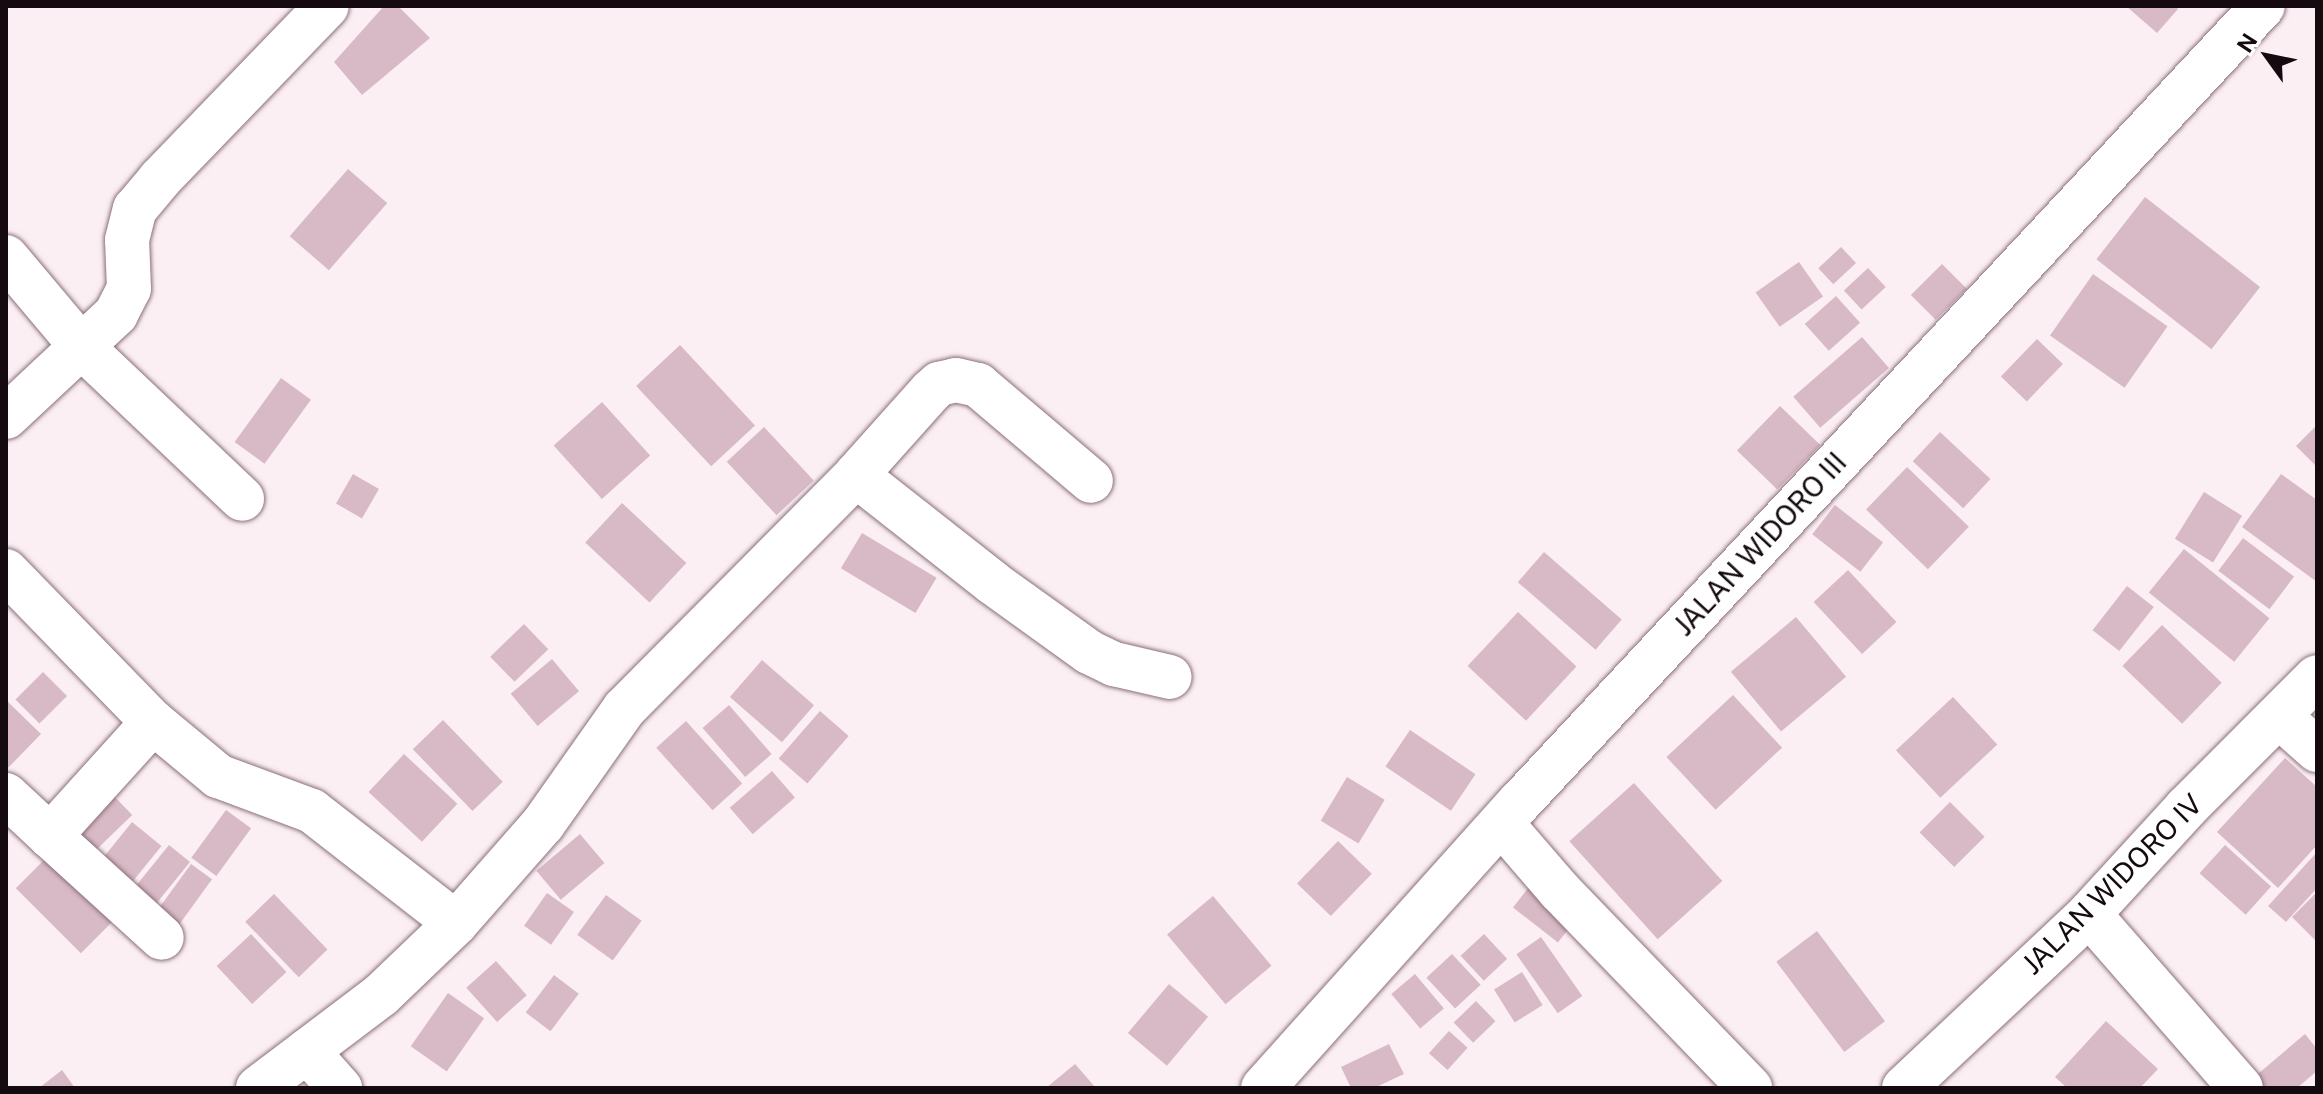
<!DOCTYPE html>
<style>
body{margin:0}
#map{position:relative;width:2323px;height:1094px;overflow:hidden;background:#fbeff4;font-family:"Public Sans",sans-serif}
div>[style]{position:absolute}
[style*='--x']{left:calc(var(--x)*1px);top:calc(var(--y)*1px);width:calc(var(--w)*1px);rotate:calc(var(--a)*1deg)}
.building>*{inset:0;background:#d8bac6;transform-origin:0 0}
.roads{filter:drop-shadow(0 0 2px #8b6f7b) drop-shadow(0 0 2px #8b6f7b)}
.street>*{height:44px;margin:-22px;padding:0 22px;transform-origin:22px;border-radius:22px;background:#fff}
span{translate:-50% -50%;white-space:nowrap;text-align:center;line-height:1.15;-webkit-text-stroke:6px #fff;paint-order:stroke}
.street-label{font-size:28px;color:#140a0f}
.frame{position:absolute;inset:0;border:8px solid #140a0f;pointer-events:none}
.north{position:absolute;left:2227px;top:16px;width:80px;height:80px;-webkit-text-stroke:6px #fff;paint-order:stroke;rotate:303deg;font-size:22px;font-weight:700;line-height:32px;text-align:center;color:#140a0f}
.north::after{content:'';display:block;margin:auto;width:28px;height:36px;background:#140a0f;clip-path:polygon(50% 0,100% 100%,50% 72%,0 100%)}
</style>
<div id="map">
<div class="building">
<i style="clip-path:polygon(384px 6px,398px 6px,430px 38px,362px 95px,334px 62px)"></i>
<i style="clip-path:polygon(2126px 6px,2175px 6px,2178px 9px,2157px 33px)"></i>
<i style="left:348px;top:169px;width:52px;height:89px;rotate:41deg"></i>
<i style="left:2145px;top:197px;width:146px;height:79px;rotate:38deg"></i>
<i style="left:1841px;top:247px;width:22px;height:31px;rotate:47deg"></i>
<i style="left:1799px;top:262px;width:42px;height:53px;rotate:55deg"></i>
<i style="left:1942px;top:264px;width:35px;height:44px;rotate:45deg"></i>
<i style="left:1868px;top:268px;width:26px;height:33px;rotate:47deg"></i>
<i style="left:2093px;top:274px;width:91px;height:75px;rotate:35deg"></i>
<i style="left:1836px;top:296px;width:36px;height:42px;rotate:48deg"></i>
<i style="left:1862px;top:337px;width:41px;height:91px;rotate:49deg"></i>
<i style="left:2037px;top:339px;width:36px;height:52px;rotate:44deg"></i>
<i style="left:680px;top:345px;width:110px;height:60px;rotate:47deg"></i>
<i style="left:281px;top:378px;width:37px;height:79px;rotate:36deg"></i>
<i style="left:602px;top:402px;width:72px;height:65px;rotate:48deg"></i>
<i style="left:1780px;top:406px;width:56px;height:62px;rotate:44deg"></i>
<i style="clip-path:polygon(2317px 425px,2317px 467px,2296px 446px)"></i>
<i style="left:764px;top:427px;width:73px;height:51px;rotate:47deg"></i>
<i style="left:1940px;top:432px;width:69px;height:40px;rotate:43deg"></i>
<i style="left:1907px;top:467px;width:86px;height:59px;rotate:44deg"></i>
<i style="left:353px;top:474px;width:30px;height:34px;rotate:30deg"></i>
<i style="clip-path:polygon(2281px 474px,2317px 500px,2317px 582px,2242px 527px)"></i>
<i style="left:2204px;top:492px;width:45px;height:55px;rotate:32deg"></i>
<i style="left:622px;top:503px;width:88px;height:54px;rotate:43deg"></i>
<i style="left:1835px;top:505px;width:61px;height:37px;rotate:38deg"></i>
<i style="left:862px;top:533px;width:87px;height:41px;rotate:31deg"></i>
<i style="left:2243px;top:538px;width:64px;height:41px;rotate:37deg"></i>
<i style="left:2184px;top:549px;width:110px;height:56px;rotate:39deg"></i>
<i style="left:1544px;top:552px;width:103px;height:40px;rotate:41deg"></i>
<i style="left:1848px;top:570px;width:71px;height:47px;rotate:47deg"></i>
<i style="left:2127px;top:586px;width:34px;height:56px;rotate:38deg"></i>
<i style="left:1518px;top:612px;width:80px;height:74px;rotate:43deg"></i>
<i style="left:1796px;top:617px;width:78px;height:85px;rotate:50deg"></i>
<i style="left:524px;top:624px;width:35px;height:47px;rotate:46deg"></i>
<i style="left:2162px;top:625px;width:83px;height:57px;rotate:44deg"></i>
<i style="left:552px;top:659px;width:42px;height:54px;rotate:50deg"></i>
<i style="left:762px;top:660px;width:69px;height:49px;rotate:41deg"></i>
<i style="left:43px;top:672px;width:34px;height:39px;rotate:45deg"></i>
<i style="left:1733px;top:695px;width:72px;height:91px;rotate:47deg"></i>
<i style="left:1953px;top:697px;width:65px;height:78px;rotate:47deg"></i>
<i style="clip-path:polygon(6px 700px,41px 734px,6px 770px)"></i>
<i style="left:729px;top:705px;width:65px;height:35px;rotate:49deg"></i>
<i style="left:820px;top:711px;width:38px;height:63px;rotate:41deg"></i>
<i style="left:443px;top:720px;width:86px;height:42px;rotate:46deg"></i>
<i style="left:686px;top:721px;width:84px;height:40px;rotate:48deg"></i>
<i style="left:1410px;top:730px;width:79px;height:44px;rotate:34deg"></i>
<i style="left:404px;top:754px;width:73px;height:52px;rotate:43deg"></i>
<i style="clip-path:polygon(2285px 758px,2317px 787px,2317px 845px,2278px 888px,2217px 832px)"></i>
<i style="left:772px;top:771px;width:35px;height:56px;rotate:49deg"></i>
<i style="left:1347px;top:777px;width:44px;height:51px;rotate:31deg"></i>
<i style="left:1634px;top:783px;width:132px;height:87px;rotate:48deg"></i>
<i style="left:110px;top:792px;width:32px;height:58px;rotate:46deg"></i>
<i style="left:1950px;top:802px;width:49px;height:43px;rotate:45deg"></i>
<i style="left:226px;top:810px;width:31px;height:59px;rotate:36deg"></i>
<i style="left:132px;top:822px;width:38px;height:51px;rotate:39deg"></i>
<i style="left:580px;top:834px;width:38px;height:57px;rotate:50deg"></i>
<i style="left:1338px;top:841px;width:47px;height:59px;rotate:44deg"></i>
<i style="left:169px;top:845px;width:27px;height:65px;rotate:39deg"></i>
<i style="left:2225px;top:845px;width:62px;height:38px;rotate:42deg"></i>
<i style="left:54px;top:850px;width:92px;height:54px;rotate:45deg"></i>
<i style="clip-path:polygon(2317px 852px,2317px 888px,2286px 922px,2268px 906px)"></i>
<i style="left:191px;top:864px;width:26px;height:66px;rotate:36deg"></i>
<i style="left:1529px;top:887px;width:57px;height:26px;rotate:38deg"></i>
<i style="clip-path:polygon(2317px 892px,2317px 942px,2292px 917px)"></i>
<i style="left:547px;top:893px;width:33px;height:40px;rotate:35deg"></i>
<i style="left:274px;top:894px;width:77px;height:40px;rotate:46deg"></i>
<i style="left:606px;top:895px;width:44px;height:49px;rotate:36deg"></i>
<i style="left:1213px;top:896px;width:91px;height:60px;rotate:50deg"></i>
<i style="left:1817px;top:931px;width:113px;height:51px;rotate:53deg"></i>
<i style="left:251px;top:934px;width:52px;height:47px;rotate:47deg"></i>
<i style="left:1484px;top:934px;width:34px;height:32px;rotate:47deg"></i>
<i style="left:1541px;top:937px;width:72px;height:30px;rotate:55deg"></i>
<i style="left:1452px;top:954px;width:42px;height:35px;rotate:47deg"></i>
<i style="left:496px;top:961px;width:46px;height:40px;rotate:48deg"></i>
<i style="left:1522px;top:972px;width:39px;height:33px;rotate:58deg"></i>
<i style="left:1415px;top:974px;width:45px;height:31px;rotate:50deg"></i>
<i style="left:554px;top:975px;width:31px;height:47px;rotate:37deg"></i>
<i style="left:1169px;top:984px;width:51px;height:64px;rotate:40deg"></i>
<i style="left:448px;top:993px;width:44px;height:65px;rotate:35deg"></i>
<i style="left:1476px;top:1001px;width:28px;height:31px;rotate:46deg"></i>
<i style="clip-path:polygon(2106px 1021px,2158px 1069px,2140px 1088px,2067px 1088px,2055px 1077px)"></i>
<i style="left:1449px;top:1031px;width:25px;height:30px;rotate:42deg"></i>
<i style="clip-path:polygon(2305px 1034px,2317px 1049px,2317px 1071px,2297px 1088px,2249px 1088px,2246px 1084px)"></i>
<i style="clip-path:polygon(1389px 1044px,1404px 1074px,1374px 1088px,1351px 1088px,1341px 1067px)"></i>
<i style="clip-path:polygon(1075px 1064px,1096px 1088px,1046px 1088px)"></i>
<i style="clip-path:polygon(62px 1070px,75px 1088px,39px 1088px)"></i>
</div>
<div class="roads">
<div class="street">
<i style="--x:6;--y:257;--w:116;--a:49.9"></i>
<i style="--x:81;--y:346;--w:222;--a:43.5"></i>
<i style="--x:6;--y:417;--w:151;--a:-43.1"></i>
<i style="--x:116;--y:314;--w:28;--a:-63"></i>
<i style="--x:129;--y:289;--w:49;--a:-92.3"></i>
<i style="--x:127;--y:240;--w:32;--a:-76"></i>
<i style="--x:135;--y:209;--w:39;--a:-50"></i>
<i style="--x:160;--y:179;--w:240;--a:-46"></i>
<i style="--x:856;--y:475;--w:113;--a:-48.2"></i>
<i style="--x:931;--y:391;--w:11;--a:-41"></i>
<i style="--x:939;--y:384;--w:17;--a:-13"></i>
<i style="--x:956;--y:380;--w:23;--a:13"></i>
<i style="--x:978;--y:385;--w:148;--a:40.3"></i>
<i style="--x:6;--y:571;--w:211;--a:45.8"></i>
<i style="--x:153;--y:722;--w:85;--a:39.7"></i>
<i style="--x:218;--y:776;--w:100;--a:20.4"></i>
<i style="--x:312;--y:811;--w:182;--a:37.9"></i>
<i style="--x:2280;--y:717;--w:50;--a:41.7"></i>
<i style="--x:153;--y:722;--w:154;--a:132.1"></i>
<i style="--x:50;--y:836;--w:151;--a:42.3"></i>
<i style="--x:6;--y:795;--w:60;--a:43"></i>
<i style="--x:1503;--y:825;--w:87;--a:49.2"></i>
<i style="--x:1560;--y:891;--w:274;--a:46"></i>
<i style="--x:2089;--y:914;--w:231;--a:48.9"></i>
<i style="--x:307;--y:1051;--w:50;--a:48.3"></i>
<i style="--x:258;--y:1088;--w:154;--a:-37.1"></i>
<i style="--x:381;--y:995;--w:104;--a:-43.8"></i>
<i style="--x:456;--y:923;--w:132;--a:-48.7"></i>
<i style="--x:543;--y:824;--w:141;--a:-54.8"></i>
<i style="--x:624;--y:709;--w:330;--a:-45.2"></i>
<i style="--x:856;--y:475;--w:174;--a:38.2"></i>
<i style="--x:993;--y:583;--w:118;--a:35.7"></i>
<i style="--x:1089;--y:652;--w:28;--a:26"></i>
<i style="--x:1114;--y:664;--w:57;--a:13.1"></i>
<i style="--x:1263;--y:1088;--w:383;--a:-48.1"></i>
<i style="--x:1519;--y:803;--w:1090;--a:-46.97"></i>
<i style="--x:1904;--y:1088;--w:254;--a:-43.2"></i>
<i style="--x:2089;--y:914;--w:144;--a:-47.5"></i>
<i style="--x:2186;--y:808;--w:185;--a:-45"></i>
</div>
</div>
<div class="street-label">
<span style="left:1760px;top:544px;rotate:-47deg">JALAN WIDORO III</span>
<span style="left:2112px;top:884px;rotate:-45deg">JALAN WIDORO IV</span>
</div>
<div class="frame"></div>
<div class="north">N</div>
</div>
